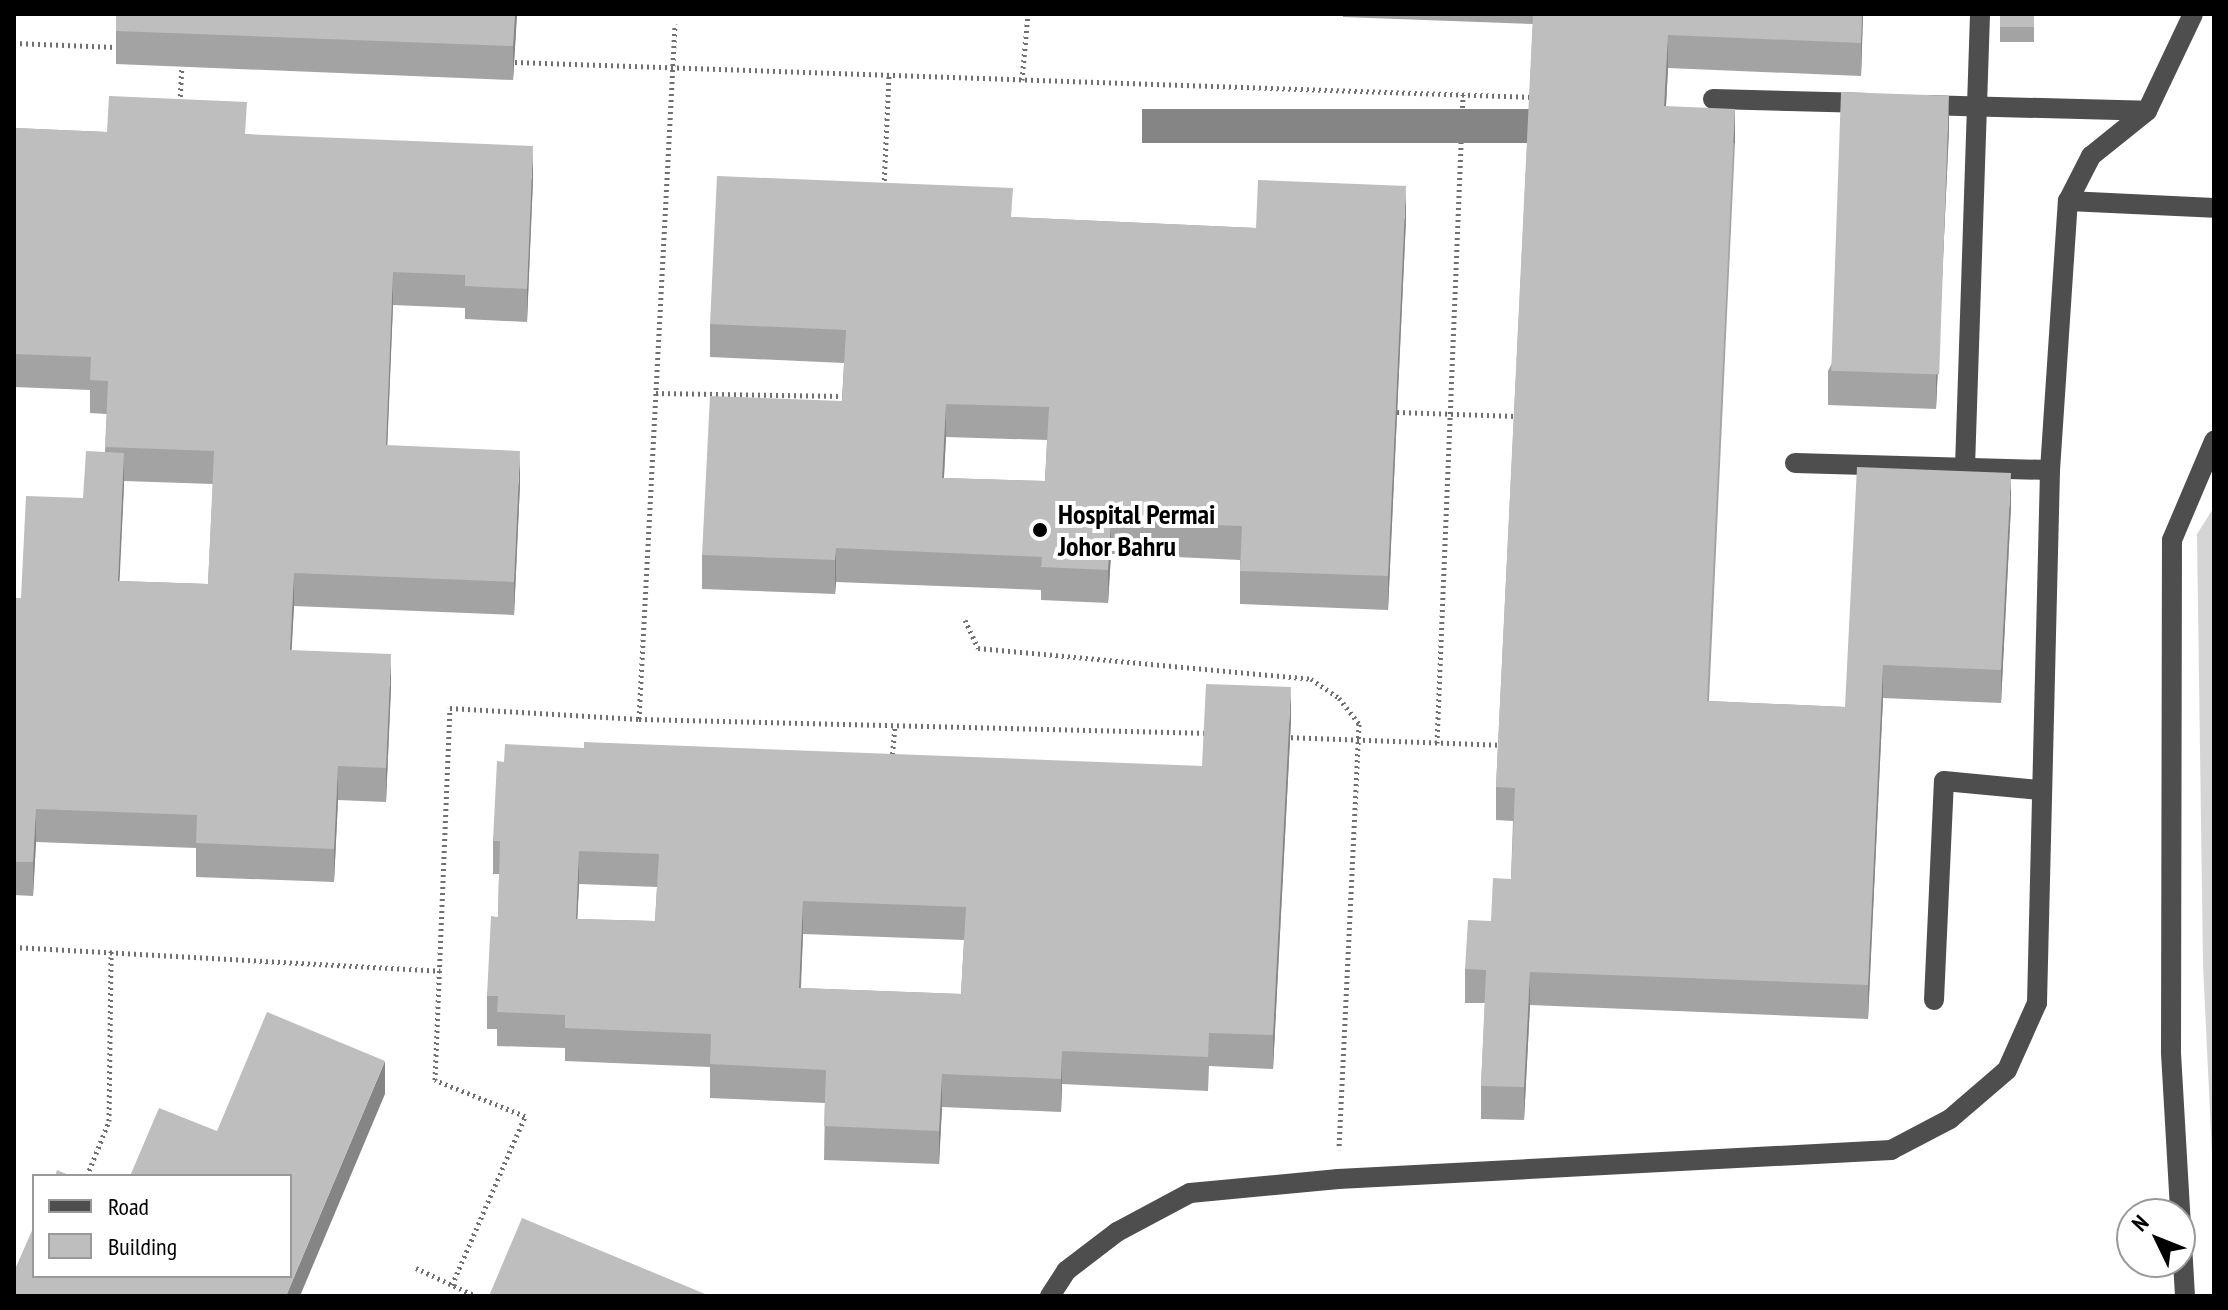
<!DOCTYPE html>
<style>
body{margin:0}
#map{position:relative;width:2228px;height:1310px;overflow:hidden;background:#fff;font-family:"PT Sans Narrow",sans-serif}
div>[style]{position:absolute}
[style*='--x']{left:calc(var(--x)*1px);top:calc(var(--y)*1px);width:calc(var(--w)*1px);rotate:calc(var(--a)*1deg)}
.green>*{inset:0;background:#d5d5d5}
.path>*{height:5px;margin-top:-2.5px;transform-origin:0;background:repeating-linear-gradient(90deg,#707070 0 2px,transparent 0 6px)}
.minor>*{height:20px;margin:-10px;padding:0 10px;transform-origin:10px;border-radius:10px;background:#4e4e4e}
.wall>*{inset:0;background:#a3a3a3;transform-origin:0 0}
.shaded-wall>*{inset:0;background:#858585;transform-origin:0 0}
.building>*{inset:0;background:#bebebe;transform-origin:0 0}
.dots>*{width:22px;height:22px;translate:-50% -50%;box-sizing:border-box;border:4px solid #fff;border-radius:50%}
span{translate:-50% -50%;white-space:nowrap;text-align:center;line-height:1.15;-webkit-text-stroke:8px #fff;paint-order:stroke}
.poi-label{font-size:28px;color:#000;font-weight:700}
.left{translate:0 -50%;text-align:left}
.frame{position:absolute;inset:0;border:16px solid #000;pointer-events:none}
.legend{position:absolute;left:32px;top:1174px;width:260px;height:104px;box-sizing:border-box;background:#fff;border:2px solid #999;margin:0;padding:10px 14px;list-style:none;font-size:24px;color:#000}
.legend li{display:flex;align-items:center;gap:16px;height:40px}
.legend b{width:40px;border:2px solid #999}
.north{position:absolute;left:2116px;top:1198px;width:80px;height:80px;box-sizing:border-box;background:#fff;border:2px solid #999;border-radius:50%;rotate:313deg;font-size:22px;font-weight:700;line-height:32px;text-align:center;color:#000}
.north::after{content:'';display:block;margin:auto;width:28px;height:36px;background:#000;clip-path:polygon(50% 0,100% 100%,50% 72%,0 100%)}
</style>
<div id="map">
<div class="green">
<i style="clip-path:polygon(2214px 507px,2214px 1196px,2203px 965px,2197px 534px)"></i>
</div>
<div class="path">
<i style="--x:14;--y:43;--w:102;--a:2.2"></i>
<i style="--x:515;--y:62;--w:1017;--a:1.97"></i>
<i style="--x:1022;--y:80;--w:66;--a:-84.8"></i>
<i style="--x:180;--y:102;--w:35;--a:-87"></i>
<i style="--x:884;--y:186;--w:111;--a:-87.4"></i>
<i style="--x:656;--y:393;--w:188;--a:0.9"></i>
<i style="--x:1397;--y:412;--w:119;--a:1.9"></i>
<i style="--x:965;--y:620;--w:31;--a:65"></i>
<i style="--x:978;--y:648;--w:334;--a:5.3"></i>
<i style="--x:1311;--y:679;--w:34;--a:34"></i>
<i style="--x:1339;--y:698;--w:33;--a:52"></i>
<i style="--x:1359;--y:724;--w:426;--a:92.7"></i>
<i style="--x:639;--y:719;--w:696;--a:-87.03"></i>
<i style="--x:1285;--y:737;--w:214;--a:2.1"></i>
<i style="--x:1437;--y:743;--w:649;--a:-87.7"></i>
<i style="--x:892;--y:760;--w:35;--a:-85"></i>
<i style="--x:14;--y:947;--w:427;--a:3.2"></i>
<i style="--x:87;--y:1176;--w:59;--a:-68.2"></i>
<i style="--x:109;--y:1121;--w:170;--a:-89.3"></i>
<i style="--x:416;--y:1268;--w:66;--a:25"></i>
<i style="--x:452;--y:1285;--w:184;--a:-66.6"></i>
<i style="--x:525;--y:1116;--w:97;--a:-158.2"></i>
<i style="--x:435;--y:1080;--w:372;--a:-87.7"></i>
<i style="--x:450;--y:708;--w:189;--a:3.3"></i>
<i style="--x:639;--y:719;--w:572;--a:1.4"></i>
</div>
<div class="minor">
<i style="--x:1713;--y:99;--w:154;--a:1.5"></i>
<i style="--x:1923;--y:105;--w:224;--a:1.5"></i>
<i style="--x:2068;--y:201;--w:146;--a:2.7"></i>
<i style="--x:1795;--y:463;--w:255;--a:1.6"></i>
<i style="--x:1965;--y:467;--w:453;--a:-88.1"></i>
<i style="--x:1934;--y:1000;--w:219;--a:-87.4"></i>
<i style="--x:1944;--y:781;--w:96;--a:5.4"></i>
<i style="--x:1050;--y:1296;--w:30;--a:-57"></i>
<i style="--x:1066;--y:1271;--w:64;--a:-37.4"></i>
<i style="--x:1117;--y:1232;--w:83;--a:-28.1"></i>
<i style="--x:1190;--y:1193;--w:149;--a:-5.4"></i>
<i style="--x:1338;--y:1179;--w:554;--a:-3"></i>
<i style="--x:1891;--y:1150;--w:67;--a:-27.7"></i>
<i style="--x:1950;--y:1119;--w:75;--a:-40.7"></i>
<i style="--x:2007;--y:1070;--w:73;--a:-65.9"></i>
<i style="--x:2037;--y:1003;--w:533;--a:-88.6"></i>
<i style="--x:2050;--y:470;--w:270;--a:-86.2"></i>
<i style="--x:2068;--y:201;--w:51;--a:-62.9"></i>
<i style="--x:2091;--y:156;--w:72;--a:-38.8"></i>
<i style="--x:2147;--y:111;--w:107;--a:-64.6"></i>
<i style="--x:2185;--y:1296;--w:244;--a:-93.3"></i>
<i style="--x:2171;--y:1052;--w:512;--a:-89.89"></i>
<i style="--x:2172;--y:540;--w:108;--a:-67"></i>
</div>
<div class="wall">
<i style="clip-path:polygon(116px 14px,517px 14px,513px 80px,116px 64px)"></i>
<i style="clip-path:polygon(1343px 14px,1863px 14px,1861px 76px,1668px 68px,1666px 107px,1735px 143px,1709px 701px,1845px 707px,2011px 506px,2001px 703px,1883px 698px,1868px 1019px,1530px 1005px,1524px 1120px,1481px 1119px,1481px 1086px,1485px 1003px,1465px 1003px,1465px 969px,1491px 921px,1511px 879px,1513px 821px,1496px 820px,1496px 787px,1533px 24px,1343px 17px)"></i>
<i style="left:2000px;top:14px;width:34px;height:28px"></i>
<i style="clip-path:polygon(evenodd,14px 128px,107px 132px,247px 134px,533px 179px,527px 322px,465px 319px,465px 308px,393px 305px,387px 445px,520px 484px,514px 615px,294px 606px,291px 650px,391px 687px,386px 802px,338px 800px,334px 882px,196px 877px,196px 848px,36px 842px,33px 896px,14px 895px,14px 598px,21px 598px,83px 498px,105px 452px,107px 414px,90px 413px,90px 390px,14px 387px,14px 128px,124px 481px,213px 484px,208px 584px,119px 581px,124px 481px)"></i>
<i style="clip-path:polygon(1949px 129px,1936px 409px,1828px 405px,1828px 371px)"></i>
<i style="clip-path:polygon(evenodd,1013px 217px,1256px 228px,1406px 219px,1388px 610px,1240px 604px,1240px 560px,1111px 554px,1108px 603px,1041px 600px,1041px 590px,836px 582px,835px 594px,702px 589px,702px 555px,842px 401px,844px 363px,710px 357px,710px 324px,1013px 217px,946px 437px,1047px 440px,1045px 481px,944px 478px,946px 437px)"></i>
<i style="clip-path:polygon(evenodd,1291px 720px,1273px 1069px,1209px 1066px,1208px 1091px,1062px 1084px,1061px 1112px,942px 1107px,939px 1164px,824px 1160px,825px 1103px,710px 1098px,710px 1067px,565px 1061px,565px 1048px,497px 1046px,497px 1029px,487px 1029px,487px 996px,498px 917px,499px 874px,493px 874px,493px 841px,504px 762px,1202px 766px,1291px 720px,579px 884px,657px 887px,655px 921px,577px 919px,579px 884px,1291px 720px,803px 934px,964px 940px,961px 994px,801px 988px,803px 934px)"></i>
</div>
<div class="shaded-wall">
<i style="clip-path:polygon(515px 14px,517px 14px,513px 80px,513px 46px)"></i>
<i style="clip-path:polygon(1862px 14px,1863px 14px,1861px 76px,1861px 43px)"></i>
<i style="clip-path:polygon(1668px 35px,1668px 68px,1664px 140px,1664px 106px)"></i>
<i style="clip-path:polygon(1949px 96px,1949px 129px,1936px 409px,1936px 376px)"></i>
<i style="left:1735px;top:109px;width:34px;height:593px;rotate:90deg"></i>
<i style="clip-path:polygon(533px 146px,533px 179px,527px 322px,527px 289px)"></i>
<i style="clip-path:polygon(1406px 186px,1406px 219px,1388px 610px,1388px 576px)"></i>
<i style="clip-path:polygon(393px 272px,393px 305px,386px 479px,386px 445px)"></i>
<i style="clip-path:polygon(946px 404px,946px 437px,942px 511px,942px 478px)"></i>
<i style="clip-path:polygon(520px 451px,520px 484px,514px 615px,514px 582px)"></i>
<i style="clip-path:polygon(124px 453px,124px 486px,118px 614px,118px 581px)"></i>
<i style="clip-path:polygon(2011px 473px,2011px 506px,2001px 703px,2001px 670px)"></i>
<i style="clip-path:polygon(1111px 521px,1111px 554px,1108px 603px,1108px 570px)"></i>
<i style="clip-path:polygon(836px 548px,836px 582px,835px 594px,835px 560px)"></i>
<i style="clip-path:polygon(294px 573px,294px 606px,290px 683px,290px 650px)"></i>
<i style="clip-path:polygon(391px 654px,391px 687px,386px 802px,386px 768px)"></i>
<i style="clip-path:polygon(1883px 665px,1883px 698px,1868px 1019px,1868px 985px)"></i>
<i style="clip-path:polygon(1291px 687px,1291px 720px,1273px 1069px,1273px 1035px)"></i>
<i style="clip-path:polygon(338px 766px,338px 800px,334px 882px,334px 849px)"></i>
<i style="clip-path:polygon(36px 809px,36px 842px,33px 896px,33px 862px)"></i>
<i style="clip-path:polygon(579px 851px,579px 884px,576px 952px,576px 919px)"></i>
<i style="clip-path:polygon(803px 901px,803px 934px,799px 1021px,799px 988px)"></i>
<i style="clip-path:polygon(1530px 972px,1530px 1005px,1524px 1120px,1524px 1087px)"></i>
<i style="clip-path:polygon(1062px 1051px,1062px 1084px,1061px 1112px,1061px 1079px)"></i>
<i style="clip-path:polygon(385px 1061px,385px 1094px,300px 1296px,286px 1296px)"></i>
<i style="clip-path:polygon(942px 1074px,942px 1107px,939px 1164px,939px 1131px)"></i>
</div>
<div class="building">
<i style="clip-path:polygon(116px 14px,515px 14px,513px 46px,116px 31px)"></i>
<i style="clip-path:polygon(1533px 14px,1862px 14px,1861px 43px,1668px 35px,1664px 106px,1735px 109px,1707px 701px,1845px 707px,1857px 467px,2011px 473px,2001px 670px,1883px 665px,1868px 985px,1530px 972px,1524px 1087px,1481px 1086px,1486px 970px,1465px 969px,1468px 920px,1491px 921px,1493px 878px,1511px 879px,1515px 788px,1496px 787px)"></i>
<i style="left:2000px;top:14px;width:34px;height:13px"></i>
<i style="left:1841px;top:92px;width:108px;height:279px;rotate:2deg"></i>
<i style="clip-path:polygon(109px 96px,247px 102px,245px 134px,533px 146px,527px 289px,465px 286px,465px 275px,393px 272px,386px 445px,520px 451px,514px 582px,294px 573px,290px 650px,391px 654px,386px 768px,338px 766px,334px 849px,196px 843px,197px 815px,36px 809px,33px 862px,14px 862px,14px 598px,21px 598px,26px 496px,83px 498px,86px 451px,124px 453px,118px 581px,208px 584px,214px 451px,105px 447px,108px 381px,90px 380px,91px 357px,14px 354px,14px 128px,107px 132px)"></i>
<i style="clip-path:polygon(evenodd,717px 176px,1013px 188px,1011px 217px,1256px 228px,1258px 180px,1406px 186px,1388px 576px,1240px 571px,1242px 526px,1111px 521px,1108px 570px,1041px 567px,1042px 557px,836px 548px,835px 560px,702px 555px,710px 396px,842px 401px,846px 330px,710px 324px,717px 176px,946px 404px,1049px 407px,1045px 481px,942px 478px,946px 404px)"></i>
<i style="clip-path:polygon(evenodd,1206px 684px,1291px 687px,1273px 1035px,1209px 1033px,1208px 1057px,1062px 1051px,1061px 1079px,942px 1074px,939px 1131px,824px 1126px,826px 1070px,710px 1064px,711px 1034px,565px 1028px,565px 1015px,497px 1012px,498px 996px,487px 996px,491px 916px,498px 917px,500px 841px,493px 841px,497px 761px,504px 762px,505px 744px,584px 748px,584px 742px,1202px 766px,1206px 684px,579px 851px,659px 854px,655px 921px,576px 919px,579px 851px,1206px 684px,803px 901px,966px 907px,961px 994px,799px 988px,803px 901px)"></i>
<i style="clip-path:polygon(267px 1012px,385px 1061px,286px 1296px,14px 1296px,14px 1266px,16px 1267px,34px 1226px,34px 1276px,290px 1276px,290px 1176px,130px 1176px,159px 1108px,217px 1131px)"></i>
<i style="clip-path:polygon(57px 1170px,71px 1176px,55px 1176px)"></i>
<i style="clip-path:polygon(522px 1218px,710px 1296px,489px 1296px)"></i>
</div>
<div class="dots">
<i style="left:1040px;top:530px;background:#000"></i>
</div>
<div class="poi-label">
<span class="left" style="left:1058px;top:530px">Hospital Permai<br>Johor Bahru</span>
</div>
<div class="frame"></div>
<ul class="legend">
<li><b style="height:10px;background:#4e4e4e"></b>Road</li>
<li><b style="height:22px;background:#bebebe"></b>Building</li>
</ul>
<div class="north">N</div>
</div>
